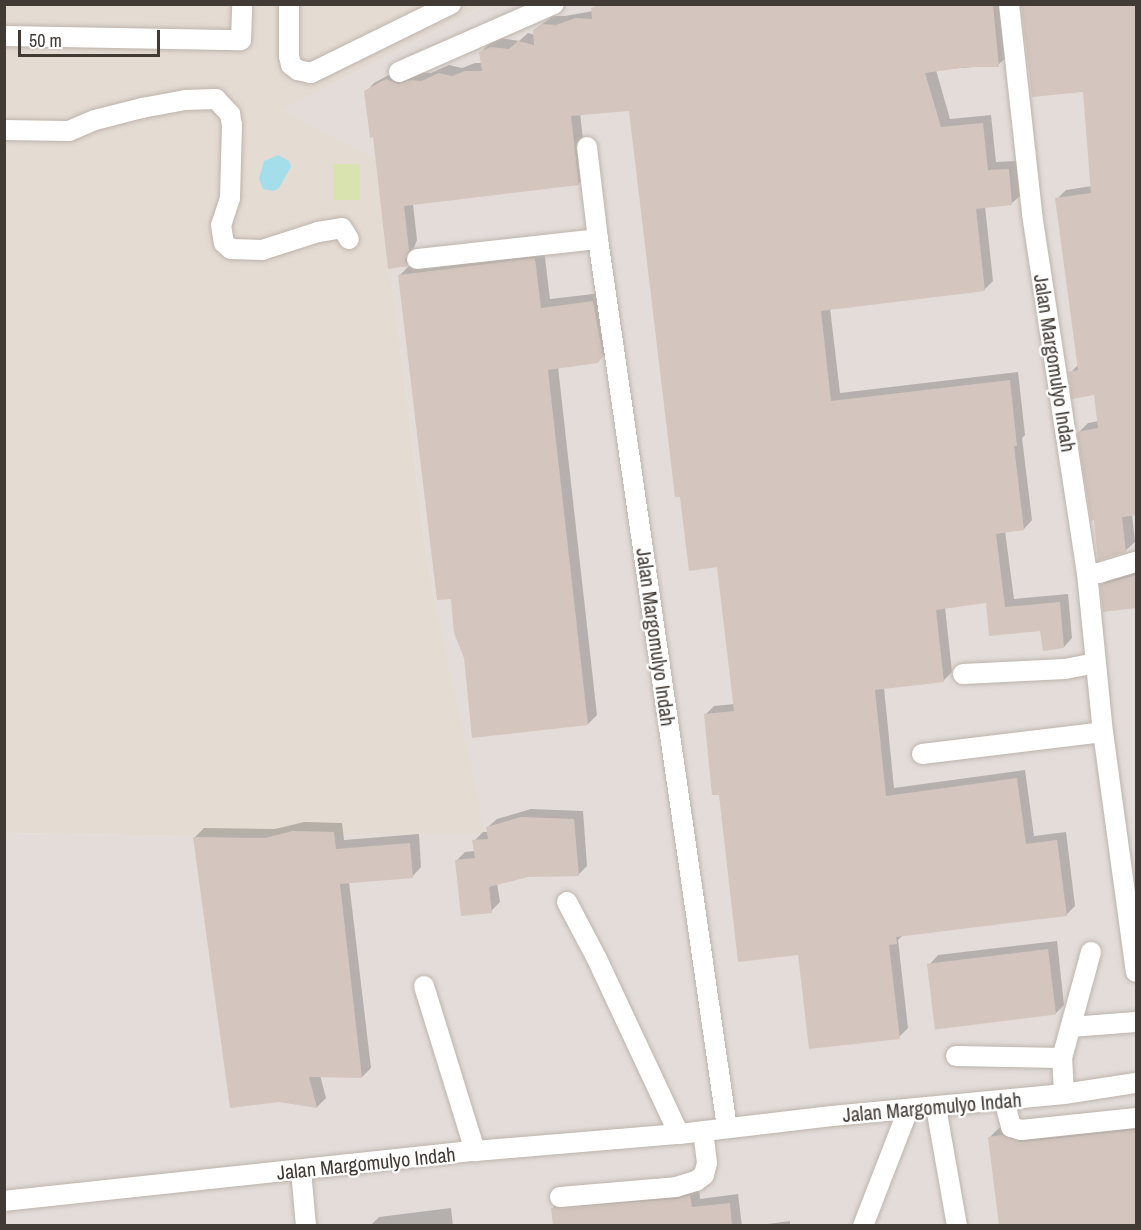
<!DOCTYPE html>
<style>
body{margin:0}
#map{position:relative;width:1141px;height:1230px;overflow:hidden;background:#f1eae4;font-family:"Archivo Narrow",sans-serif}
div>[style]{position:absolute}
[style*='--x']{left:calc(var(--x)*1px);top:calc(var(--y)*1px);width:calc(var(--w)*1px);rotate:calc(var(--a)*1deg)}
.residential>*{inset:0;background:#e4dbd3}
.industrial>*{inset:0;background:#e3dcd9}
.green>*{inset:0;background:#d8e3af;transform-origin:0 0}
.water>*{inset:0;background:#a4deea}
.shadow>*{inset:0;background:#0003}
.building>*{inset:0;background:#d4c6be;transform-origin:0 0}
.roads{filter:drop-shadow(0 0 2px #beb3ab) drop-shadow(0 0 2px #beb3ab)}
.minor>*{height:20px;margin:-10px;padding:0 10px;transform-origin:10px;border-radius:10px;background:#fff}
span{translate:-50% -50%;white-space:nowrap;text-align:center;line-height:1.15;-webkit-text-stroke:4.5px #fff;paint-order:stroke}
.street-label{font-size:20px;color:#423a35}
.frame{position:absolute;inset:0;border:6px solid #423a35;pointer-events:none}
.scale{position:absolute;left:18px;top:30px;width:142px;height:27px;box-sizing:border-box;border:3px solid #423a35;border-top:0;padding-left:8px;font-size:18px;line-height:21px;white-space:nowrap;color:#423a35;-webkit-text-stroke:4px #fff;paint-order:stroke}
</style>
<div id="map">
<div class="residential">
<i style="clip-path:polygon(5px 5px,485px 5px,283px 110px,376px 158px,428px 569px,486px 835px,189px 836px,5px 833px)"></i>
</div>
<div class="industrial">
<i style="clip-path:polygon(485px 5px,1136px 5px,1136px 1225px,5px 1226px,5px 833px,189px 836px,485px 834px,428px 569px,376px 159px,282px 110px)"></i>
</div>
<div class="green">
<i style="left:333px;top:164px;width:27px;height:36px"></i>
</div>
<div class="water">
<i style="clip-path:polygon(278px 155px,289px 161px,291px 167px,279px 188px,274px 191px,263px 189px,259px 179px,264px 161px)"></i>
</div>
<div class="shadow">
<i style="clip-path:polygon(597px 4px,1002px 4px,1007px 57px,998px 65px,936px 70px,950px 119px,991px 115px,996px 162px,1017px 161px,1021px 195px,1012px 203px,985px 206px,993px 281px,985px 289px,830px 308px,840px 393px,1018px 372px,1025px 435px,1022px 438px,1032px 520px,1024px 529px,1005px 531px,1014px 599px,1068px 594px,1072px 638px,1064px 647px,1042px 630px,987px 602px,945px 607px,952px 672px,944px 680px,884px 688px,894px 788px,1025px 770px,1034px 836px,1066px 832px,1075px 906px,1066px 915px,903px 935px,898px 940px,908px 1028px,899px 1037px,799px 953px,720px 793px,705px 715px,714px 706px,735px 704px,718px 565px,630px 109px,580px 113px,587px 175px,578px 184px,413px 204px,417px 240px,413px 250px,415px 256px,407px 265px,390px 267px,374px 136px,366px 92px,374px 83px,396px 71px,431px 73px,449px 65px,462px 68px,475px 63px,483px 63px,481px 52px,490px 43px,501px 38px,519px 41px,528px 33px,535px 35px,534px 30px,553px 16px,565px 16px,593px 11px)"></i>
<i style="clip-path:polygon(1136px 4px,1132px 514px,1135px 542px,1125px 551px,1095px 519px,1079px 432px,1088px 423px,1099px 421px,1095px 393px,1070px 373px,1079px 364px,1057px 199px,1066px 190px,1092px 186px)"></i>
<i style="clip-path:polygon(544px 250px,550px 299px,602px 293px,607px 352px,598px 361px,558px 367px,597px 715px,588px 724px,465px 658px,452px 597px,400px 275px,409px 266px)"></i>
<i style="clip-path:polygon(1136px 570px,1136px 606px,1102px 585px,1109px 578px)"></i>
<i style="clip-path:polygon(531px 809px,583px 811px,587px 866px,579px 874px,528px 875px,497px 883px,500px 902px,491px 911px,456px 861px,465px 852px,475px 851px,474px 841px,483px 832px,489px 832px,488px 827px,497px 819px)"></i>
<i style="clip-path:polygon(304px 822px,342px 823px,344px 840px,419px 834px,421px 867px,412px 877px,349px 882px,371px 1068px,362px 1077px,320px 1075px,326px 1098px,317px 1107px,279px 1100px,195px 837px,204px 828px,275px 829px)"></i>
<i style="clip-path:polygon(1057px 941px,1064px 1005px,1055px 1014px,929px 965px,938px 955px)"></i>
<i style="clip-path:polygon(1136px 1122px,1136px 1226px,990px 1137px,999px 1128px,1012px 1126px)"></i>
<i style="clip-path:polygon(699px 1187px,700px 1199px,738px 1194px,742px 1226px,554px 1226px,552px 1209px,561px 1200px)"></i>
<i style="clip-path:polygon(451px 1208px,453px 1226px,370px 1226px,379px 1217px)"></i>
<i style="clip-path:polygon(790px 1221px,790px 1226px,753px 1226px)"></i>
<i style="clip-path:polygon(277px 1224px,277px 1226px,245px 1226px)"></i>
</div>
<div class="building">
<i style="clip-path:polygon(602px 4px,993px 4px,999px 67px,967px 67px,925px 73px,941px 127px,983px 123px,988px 170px,1009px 169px,1012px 205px,976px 209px,985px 291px,821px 311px,831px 401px,1010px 380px,1017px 446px,1014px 446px,1024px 530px,996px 534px,1005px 607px,1060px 602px,1064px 648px,1043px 651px,1040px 631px,989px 636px,986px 603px,936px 610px,944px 682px,875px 690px,886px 796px,1017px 778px,1026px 844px,1057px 840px,1067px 916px,896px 937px,897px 944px,889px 945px,900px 1039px,809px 1049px,798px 955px,738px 962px,719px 795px,712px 795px,704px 714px,734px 711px,717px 567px,689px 571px,680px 497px,675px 497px,629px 111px,571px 116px,579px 185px,404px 206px,409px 250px,405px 260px,408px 266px,388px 269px,373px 137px,370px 138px,364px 91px,386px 79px,398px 84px,411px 80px,421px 81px,439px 73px,452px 76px,465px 71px,482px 71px,479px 52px,491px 47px,509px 49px,518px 41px,534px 45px,533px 30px,543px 24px,556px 25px,576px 18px,592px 19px,591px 8px)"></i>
<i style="clip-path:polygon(1021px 4px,1137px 4px,1137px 515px,1122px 517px,1126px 552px,1098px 561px,1094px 520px,1091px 521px,1077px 432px,1098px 428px,1094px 395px,1072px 399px,1068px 372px,1078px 370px,1055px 198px,1091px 193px,1083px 92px,1032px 97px)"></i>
<i style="clip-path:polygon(535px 258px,541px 308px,593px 301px,603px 356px,598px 363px,548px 370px,588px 725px,472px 738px,464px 658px,454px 633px,451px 599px,437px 600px,398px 275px)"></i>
<i style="clip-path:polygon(1137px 575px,1137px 608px,1103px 612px,1100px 585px)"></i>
<i style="clip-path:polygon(521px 817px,574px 819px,579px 876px,528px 877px,489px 887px,492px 913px,461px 916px,455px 860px,475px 858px,472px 840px,488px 839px,486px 827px)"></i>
<i style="clip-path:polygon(293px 831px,334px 832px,336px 849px,410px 843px,413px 878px,340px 884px,362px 1078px,309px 1077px,317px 1108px,279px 1102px,230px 1108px,193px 837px,265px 838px)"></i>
<i style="left:1048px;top:949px;width:66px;height:122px;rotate:83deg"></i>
<i style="clip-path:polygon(1137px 1130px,1137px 1226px,999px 1226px,988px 1137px,1002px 1135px,1022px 1142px)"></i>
<i style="clip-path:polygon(690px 1195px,692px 1207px,730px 1203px,732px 1226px,553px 1226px,551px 1208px,677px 1199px)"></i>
</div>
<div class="roads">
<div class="minor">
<i style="--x:289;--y:4;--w:52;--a:90"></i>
<i style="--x:289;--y:56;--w:9;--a:77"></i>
<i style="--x:291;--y:65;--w:9;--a:36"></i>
<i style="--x:298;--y:70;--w:13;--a:13"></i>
<i style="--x:311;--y:73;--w:156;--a:-26.2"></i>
<i style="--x:1009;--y:4;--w:211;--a:83.7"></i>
<i style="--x:1032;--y:214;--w:363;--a:81.3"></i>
<i style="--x:1087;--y:573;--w:160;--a:84.3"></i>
<i style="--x:1103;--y:732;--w:242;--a:82.2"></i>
<i style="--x:4;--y:36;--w:237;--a:1"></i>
<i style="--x:241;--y:40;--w:36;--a:-88"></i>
<i style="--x:399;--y:72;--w:169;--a:-23.7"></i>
<i style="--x:4;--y:130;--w:65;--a:0.9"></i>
<i style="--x:69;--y:131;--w:28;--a:-23"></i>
<i style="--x:95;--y:120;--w:49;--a:-14.3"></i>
<i style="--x:142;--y:108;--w:44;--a:-10.5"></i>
<i style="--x:185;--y:100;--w:31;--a:-2"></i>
<i style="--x:216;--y:99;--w:21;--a:47"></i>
<i style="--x:230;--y:114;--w:11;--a:80"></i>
<i style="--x:232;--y:125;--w:73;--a:91.6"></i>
<i style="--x:230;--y:198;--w:28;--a:108"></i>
<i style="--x:221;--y:225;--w:18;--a:81"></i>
<i style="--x:224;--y:243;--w:9;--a:41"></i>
<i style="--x:231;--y:249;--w:31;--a:2"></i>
<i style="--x:262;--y:250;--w:59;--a:-17.8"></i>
<i style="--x:318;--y:232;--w:24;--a:-9"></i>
<i style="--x:342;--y:228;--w:13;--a:58"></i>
<i style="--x:587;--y:147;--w:93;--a:83.2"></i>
<i style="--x:598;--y:239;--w:898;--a:81.74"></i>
<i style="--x:417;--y:259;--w:182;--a:-6.3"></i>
<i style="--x:1087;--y:573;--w:12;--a:0"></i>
<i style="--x:1099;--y:573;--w:39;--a:-17"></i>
<i style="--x:963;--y:674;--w:102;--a:-2.8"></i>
<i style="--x:1065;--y:669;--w:31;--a:-11"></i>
<i style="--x:922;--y:754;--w:182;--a:-6.9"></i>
<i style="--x:567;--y:902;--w:64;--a:62.2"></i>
<i style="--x:597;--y:959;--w:193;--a:64.9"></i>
<i style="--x:424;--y:986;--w:173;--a:72.8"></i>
<i style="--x:1071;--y:1027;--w:65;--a:-4.4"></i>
<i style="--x:956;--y:1056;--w:106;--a:1.1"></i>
<i style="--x:1064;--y:1094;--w:36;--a:-93"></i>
<i style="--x:1062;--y:1058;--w:110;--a:-74.7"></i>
<i style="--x:1004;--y:1100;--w:28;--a:75"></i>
<i style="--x:1011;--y:1127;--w:10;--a:17"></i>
<i style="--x:1021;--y:1130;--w:116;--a:-6"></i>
<i style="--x:936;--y:1107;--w:121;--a:80"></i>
<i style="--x:301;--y:1170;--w:56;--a:84.9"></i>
<i style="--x:560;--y:1197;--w:116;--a:-4.9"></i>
<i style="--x:676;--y:1187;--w:21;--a:-17"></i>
<i style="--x:696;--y:1181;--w:10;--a:-37"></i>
<i style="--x:704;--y:1175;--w:12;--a:-76"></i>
<i style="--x:707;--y:1163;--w:32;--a:-97"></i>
<i style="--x:4;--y:1201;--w:474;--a:-6.1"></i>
<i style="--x:475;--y:1151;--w:205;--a:-4.8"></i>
<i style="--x:679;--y:1134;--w:154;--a:-6.7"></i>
<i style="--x:832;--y:1116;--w:233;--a:-5.4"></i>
<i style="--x:1064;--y:1094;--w:73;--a:-8.7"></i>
<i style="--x:863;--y:1226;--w:124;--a:-68.8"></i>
</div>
</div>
<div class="street-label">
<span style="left:1055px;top:363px;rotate:81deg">Jalan Margomulyo Indah</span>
<span style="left:656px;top:637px;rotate:82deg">Jalan Margomulyo Indah</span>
<span style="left:932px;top:1107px;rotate:-5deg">Jalan Margomulyo Indah</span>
<span style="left:366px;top:1163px;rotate:-6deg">Jalan Margomulyo Indah</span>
</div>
<div class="frame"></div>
<div class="scale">50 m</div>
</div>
